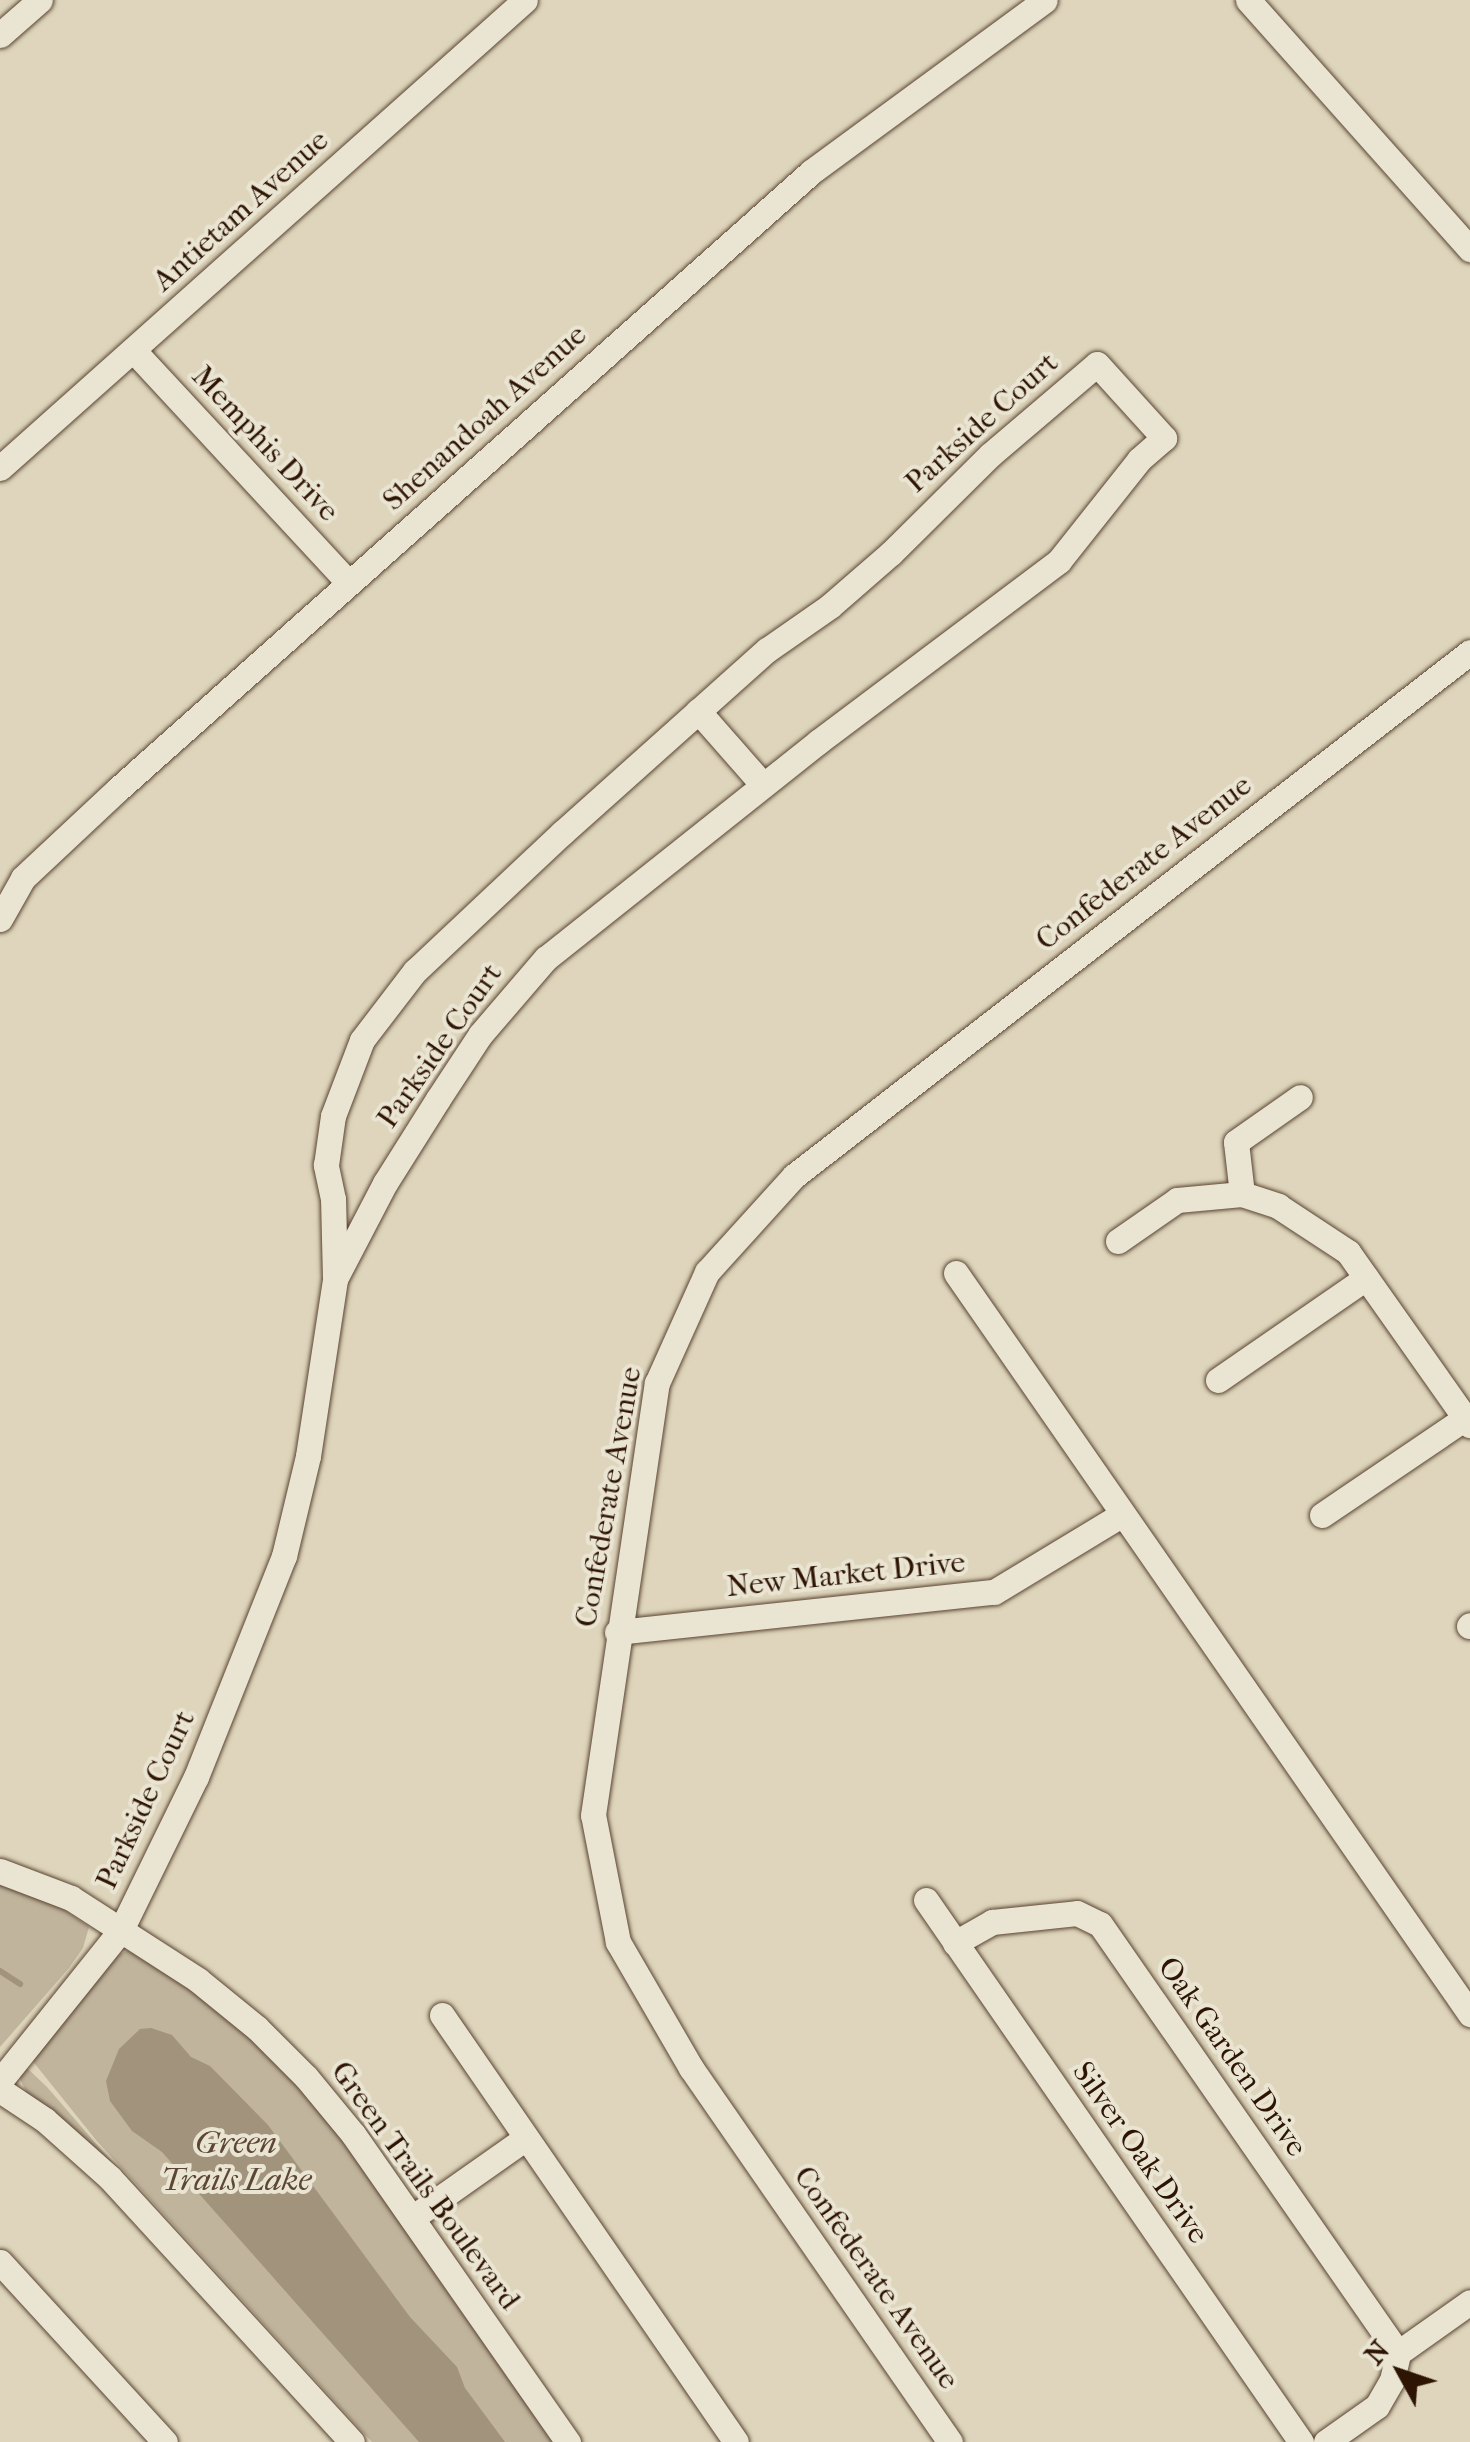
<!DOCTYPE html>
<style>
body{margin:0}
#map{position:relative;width:1470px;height:2442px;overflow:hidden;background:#ded5bc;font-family:"IM FELL French Canon",serif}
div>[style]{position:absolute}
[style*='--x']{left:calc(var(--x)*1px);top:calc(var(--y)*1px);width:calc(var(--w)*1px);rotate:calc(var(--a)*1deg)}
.green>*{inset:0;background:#c0b49d}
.water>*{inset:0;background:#a2937d}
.stream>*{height:6px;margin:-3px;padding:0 3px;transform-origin:3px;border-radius:3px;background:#a2937d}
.roads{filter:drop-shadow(0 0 2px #5a4431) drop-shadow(0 0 2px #5a4431)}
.minor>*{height:25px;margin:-12.5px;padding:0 12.5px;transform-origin:12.5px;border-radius:12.5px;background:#eae4d3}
span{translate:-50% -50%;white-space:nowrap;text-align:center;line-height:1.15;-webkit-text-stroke:8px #eae4d3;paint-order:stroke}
.street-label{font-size:30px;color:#2e1403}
.water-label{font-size:32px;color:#5c4734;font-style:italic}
.north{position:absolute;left:1350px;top:2322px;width:100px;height:100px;-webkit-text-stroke:8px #eae4d3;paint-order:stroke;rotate:310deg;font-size:28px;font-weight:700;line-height:40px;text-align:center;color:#2e1403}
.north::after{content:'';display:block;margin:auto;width:35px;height:45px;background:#2e1403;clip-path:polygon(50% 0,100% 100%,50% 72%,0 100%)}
</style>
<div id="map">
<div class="green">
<i style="clip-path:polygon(0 1879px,51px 1901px,89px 1927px,83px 1948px,69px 1968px,0 2047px)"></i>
<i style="clip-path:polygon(129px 1950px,196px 1988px,309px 2093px,557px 2442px,372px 2442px,96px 2140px,31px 2059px,114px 1957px)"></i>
<i style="clip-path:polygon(28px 2069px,47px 2087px,130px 2183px,28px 2096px,20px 2079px,21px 2070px)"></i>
</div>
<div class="water">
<i style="clip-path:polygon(151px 2028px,172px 2035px,191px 2057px,210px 2066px,268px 2125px,410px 2317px,457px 2367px,465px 2388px,505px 2442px,419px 2442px,162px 2152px,132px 2131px,110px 2101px,106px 2081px,119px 2049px,140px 2029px)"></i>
</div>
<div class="stream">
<i style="--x:0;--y:1971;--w:24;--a:33"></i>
</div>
<div class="roads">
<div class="minor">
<i style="--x:1248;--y:0;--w:334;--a:48.3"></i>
<i style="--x:0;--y:35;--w:53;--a:-41.2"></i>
<i style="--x:134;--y:351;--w:315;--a:47.2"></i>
<i style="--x:0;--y:468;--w:703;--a:-41.71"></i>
<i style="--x:698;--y:711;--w:98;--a:48.7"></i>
<i style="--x:0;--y:919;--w:47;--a:-60.7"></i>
<i style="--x:23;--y:878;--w:129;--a:-43.1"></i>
<i style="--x:117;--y:790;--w:929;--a:-41.68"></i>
<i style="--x:811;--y:172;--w:290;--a:-36.3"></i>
<i style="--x:1242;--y:1194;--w:52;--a:-96.6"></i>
<i style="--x:1236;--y:1142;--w:78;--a:-35.1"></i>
<i style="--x:1118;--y:1241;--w:72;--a:-34.8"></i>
<i style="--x:1177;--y:1200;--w:65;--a:-5.3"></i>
<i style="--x:1242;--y:1194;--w:38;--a:18"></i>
<i style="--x:1278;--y:1206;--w:84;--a:33.3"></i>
<i style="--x:1348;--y:1252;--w:212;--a:54.8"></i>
<i style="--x:956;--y:1273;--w:902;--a:55.25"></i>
<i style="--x:1218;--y:1380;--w:180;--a:-34.6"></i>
<i style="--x:1322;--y:1515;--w:173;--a:-34.1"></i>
<i style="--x:1469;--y:1626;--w:1;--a:-45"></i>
<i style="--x:617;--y:1632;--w:379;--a:-6.1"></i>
<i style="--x:994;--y:1592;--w:149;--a:-31.2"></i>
<i style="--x:0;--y:1871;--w:76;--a:20.8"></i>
<i style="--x:71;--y:1898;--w:151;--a:32.8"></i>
<i style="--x:198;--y:1980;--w:76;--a:39.1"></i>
<i style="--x:257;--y:2028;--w:69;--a:45"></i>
<i style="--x:306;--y:2077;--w:74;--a:50.5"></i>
<i style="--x:353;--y:2134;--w:376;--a:55.1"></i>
<i style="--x:926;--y:1900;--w:659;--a:55.32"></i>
<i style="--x:955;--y:1943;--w:43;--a:-29.6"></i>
<i style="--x:992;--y:1922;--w:85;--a:-6"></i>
<i style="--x:1077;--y:1913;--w:25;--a:26"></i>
<i style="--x:1100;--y:1924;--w:522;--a:55.21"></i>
<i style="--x:442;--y:2015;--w:518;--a:55.45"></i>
<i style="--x:0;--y:2081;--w:193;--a:-51.3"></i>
<i style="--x:121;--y:1930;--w:170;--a:-63.9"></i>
<i style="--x:196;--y:1777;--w:238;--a:-68.3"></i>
<i style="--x:284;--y:1556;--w:103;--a:-76.5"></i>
<i style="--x:308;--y:1456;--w:179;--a:-81.3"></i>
<i style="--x:335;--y:1279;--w:80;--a:-91.4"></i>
<i style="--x:333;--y:1199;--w:35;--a:-102"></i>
<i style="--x:326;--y:1165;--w:49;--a:-81.9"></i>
<i style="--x:333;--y:1116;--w:81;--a:-69.1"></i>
<i style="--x:362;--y:1040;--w:87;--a:-52.5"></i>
<i style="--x:415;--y:971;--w:202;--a:-43.2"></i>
<i style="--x:562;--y:833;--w:275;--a:-41.8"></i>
<i style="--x:767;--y:650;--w:77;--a:-34.9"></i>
<i style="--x:830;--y:606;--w:81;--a:-41"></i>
<i style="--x:891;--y:553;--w:139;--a:-44.7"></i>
<i style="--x:990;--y:455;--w:140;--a:-40.4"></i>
<i style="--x:1097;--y:364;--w:100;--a:47.8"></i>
<i style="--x:1164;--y:438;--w:33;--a:139"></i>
<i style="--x:1139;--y:460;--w:129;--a:128.4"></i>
<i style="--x:1059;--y:561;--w:301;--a:143.1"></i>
<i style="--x:818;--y:742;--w:347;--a:141.5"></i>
<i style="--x:546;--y:958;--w:101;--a:130.6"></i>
<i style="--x:480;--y:1035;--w:77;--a:123.3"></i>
<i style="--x:438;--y:1099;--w:99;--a:122.2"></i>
<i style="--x:385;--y:1183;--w:108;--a:117.5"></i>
<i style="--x:0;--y:2090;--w:54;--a:33.7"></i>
<i style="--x:45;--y:2120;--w:87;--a:41.7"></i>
<i style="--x:110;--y:2178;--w:358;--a:47.5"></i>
<i style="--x:412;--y:2218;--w:139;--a:-35.1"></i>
<i style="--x:0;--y:2262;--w:244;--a:47.5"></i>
<i style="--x:1398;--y:2353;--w:88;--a:-35.3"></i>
<i style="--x:950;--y:2442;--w:455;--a:-124.7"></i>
<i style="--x:691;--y:2068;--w:146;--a:-120.1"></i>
<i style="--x:618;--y:1942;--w:129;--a:-101.1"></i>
<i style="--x:593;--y:1815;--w:437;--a:-81.6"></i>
<i style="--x:657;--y:1383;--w:122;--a:-65.8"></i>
<i style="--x:707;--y:1272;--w:130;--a:-47.8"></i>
<i style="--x:794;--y:1176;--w:855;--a:-37.78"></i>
<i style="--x:1326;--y:2442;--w:62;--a:-35.2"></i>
<i style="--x:1377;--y:2406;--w:30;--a:-60"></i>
<i style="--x:1392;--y:2380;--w:28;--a:-77"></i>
</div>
</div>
<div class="street-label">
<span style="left:241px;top:211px;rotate:-42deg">Antietam Avenue</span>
<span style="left:485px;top:418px;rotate:-42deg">Shenandoah Avenue</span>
<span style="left:982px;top:423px;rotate:-42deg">Parkside Court</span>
<span style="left:265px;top:444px;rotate:47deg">Memphis Drive</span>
<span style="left:1144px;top:863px;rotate:-38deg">Confederate Avenue</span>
<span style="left:440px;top:1046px;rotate:-55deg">Parkside Court</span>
<span style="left:609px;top:1497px;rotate:-80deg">Confederate Avenue</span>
<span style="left:846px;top:1575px;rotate:-6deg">New Market Drive</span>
<span style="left:146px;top:1800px;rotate:-65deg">Parkside Court</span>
<span style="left:1232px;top:2057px;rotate:55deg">Oak Garden Drive</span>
<span style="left:1140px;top:2153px;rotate:55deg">Silver Oak Drive</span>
<span style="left:425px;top:2186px;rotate:54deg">Green Trails Boulevard</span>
<span style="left:876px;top:2278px;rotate:55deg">Confederate Avenue</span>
</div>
<div class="water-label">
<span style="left:236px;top:2162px">Green<br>Trails Lake</span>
</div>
<div class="north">N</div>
</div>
